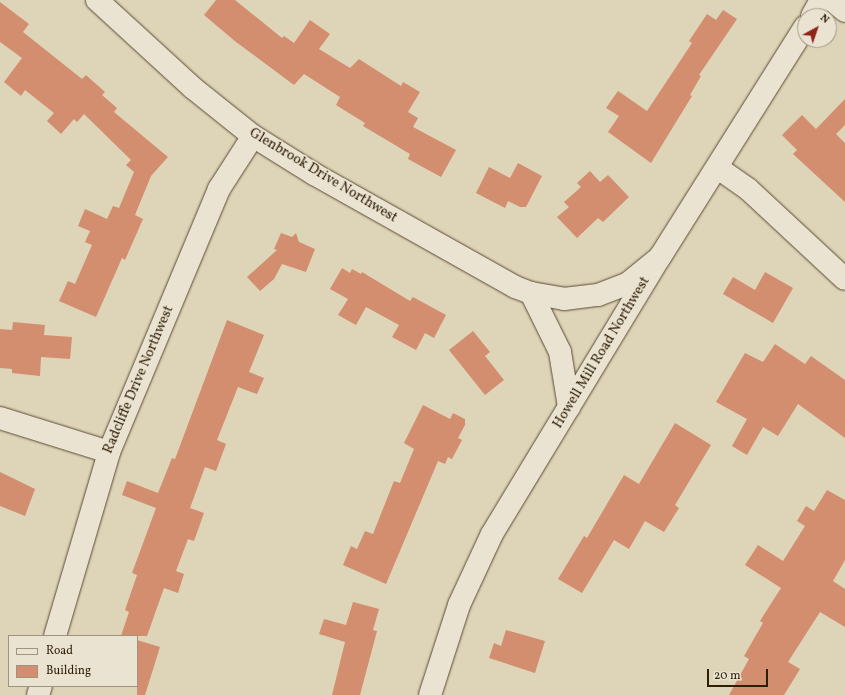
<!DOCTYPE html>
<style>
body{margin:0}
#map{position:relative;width:845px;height:695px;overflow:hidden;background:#ded4b8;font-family:Vollkorn,serif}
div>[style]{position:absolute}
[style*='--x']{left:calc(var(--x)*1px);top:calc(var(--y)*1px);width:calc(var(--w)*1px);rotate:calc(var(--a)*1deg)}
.building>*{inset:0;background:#d28e6e}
.roads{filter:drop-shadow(0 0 1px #5b4b32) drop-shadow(0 0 1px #5b4b32)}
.street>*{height:22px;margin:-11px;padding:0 11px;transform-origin:11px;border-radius:11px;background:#eae3d1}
.secondary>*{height:22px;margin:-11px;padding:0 11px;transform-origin:11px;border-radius:11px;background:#eae3d1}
span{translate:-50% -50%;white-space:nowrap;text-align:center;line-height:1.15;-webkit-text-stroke:3px #eae3d1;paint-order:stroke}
.street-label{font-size:14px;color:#2f1d05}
.legend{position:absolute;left:8px;top:635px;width:130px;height:52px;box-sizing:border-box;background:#eae3d1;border:1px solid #9f947f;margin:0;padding:5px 7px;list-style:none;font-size:12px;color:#2f1d05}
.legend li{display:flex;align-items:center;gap:8px;height:20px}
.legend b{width:20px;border:1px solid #9f947f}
.north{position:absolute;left:797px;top:8px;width:40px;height:40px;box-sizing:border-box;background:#eae3d1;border:1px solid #9f947f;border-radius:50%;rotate:40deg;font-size:11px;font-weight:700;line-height:16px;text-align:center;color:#2f1d05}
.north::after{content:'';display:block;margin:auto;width:14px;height:18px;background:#8f2418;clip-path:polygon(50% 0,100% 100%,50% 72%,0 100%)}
.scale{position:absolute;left:707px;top:669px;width:61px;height:18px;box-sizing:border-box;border:2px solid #2f1d05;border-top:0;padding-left:5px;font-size:12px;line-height:14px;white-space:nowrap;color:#2f1d05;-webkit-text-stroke:3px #eae3d1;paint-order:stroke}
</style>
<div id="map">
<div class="building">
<i style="clip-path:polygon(216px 0,235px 0,282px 38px,284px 36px,294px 43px,310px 20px,330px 34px,319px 49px,350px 68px,359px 59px,401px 86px,403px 82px,420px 92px,408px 112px,418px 118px,413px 127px,456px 150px,441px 177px,408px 159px,410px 154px,363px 126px,365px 123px,336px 105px,340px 97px,304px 74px,294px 85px,236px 42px,204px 15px)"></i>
<i style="clip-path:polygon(0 2px,29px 24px,23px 32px,82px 79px,86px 75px,105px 92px,102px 95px,117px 108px,114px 112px,168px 157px,151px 176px,135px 215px,143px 219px,125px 260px,122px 258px,96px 317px,59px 301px,68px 281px,75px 284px,92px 245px,85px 242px,90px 231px,78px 226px,85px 209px,107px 219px,113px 206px,119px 208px,134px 172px,126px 165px,131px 160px,84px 114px,77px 122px,74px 119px,61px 134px,47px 121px,54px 113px,25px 90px,21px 96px,4px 82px,22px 58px,0 42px)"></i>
<i style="clip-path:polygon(723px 10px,737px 19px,699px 75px,701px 76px,690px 95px,692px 96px,651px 163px,608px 132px,619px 116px,606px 108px,618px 91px,647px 111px,692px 43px,689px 41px,707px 14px,716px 20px)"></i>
<i style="clip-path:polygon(845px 99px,845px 125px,836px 134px,845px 143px,845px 202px,793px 154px,797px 150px,782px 135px,802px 115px,816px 129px)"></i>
<i style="clip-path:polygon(518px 163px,542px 176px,526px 207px,520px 207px,508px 201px,505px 208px,476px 193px,489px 167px,510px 178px)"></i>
<i style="clip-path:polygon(590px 171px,600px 182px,608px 175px,629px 197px,603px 222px,598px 218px,577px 238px,557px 217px,569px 207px,564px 202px,581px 187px,577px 183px)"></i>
<i style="clip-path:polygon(281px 233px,292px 237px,296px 233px,299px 242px,315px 249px,306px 272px,282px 264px,274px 279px,260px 291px,247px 277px,277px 250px,274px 249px)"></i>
<i style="clip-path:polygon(342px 268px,350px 273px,352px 269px,361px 274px,362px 272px,410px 301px,413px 297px,446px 315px,434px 338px,425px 333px,416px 350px,392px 337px,399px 325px,366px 307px,356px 325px,338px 315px,348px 299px,330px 289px)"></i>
<i style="clip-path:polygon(765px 272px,793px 288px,773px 323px,723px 294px,733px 277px,755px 290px)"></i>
<i style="clip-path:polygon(227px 320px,264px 335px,249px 372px,264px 378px,257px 394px,238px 387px,217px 440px,226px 444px,216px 471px,205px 467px,190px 508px,204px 513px,194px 541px,188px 539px,176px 571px,184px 574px,178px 593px,164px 588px,147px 636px,121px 636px,129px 612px,125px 610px,137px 575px,132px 573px,156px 508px,122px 495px,127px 481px,158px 493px,172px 458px,175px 459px)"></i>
<i style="clip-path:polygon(13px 322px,45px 325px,44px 335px,72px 337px,70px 359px,41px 357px,40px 376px,12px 373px,12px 369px,0 368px,0 329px,12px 330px)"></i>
<i style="clip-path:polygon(473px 331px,490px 352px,485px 356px,504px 380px,485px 395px,449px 350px)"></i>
<i style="clip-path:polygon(775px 344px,805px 364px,811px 356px,845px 380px,845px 438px,798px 404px,778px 436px,763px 427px,747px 455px,732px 446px,747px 419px,716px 402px,745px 353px,763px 362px)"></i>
<i style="clip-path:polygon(423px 405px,450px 419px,453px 413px,465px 419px,465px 425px,458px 438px,462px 440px,452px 459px,448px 457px,445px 464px,438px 461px,386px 584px,343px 565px,351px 546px,357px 549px,365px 531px,373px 534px,394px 481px,400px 483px,414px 449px,404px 443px)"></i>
<i style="clip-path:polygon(675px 423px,711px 445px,675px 505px,679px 508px,664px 532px,645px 521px,629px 549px,614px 540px,582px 593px,558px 579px,584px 536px,587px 538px,624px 475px,639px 484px)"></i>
<i style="clip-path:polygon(0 472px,35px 489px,25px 516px,0 506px)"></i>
<i style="clip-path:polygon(827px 490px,845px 500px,845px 560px,833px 581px,845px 589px,845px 627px,820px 612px,788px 662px,800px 669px,784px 695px,729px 695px,749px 659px,744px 656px,763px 623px,760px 621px,781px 588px,745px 565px,758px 545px,783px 561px,805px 526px,797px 521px,806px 506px,814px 511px)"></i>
<i style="clip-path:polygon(353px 602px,379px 609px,373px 630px,377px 631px,360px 695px,332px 695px,345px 642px,319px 634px,324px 619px,346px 625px)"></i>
<i style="clip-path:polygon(506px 630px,545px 641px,535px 673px,489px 658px,494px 643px,501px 646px)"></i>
<i style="clip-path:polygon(137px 640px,160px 647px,145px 695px,137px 695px)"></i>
</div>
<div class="roads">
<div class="street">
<i style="--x:97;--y:0;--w:130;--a:42.5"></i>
<i style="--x:193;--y:88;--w:77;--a:38.7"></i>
<i style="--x:253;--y:136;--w:72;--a:31.9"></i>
<i style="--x:314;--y:174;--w:231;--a:29.3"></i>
<i style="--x:515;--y:287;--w:17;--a:21"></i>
<i style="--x:531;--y:293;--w:34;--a:10"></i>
<i style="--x:564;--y:299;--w:34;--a:-7"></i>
<i style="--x:598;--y:295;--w:31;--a:-21"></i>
<i style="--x:627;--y:284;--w:38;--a:-39"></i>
<i style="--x:832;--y:0;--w:17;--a:40"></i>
<i style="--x:718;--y:168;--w:37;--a:35"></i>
<i style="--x:748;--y:189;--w:132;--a:42.9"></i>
<i style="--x:531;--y:293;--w:66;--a:63.8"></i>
<i style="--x:560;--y:352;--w:56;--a:80.7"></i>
<i style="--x:0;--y:418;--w:114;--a:17.3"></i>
<i style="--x:55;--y:636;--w:192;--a:-73.6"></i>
<i style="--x:109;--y:452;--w:285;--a:-67.3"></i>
<i style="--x:219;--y:189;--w:63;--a:-57.3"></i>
<i style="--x:38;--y:695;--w:9;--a:-72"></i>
</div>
<div class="secondary">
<i style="--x:812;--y:16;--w:18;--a:-61"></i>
<i style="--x:430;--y:695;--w:95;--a:-72.1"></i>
<i style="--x:459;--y:605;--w:78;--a:-65.1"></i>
<i style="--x:492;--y:534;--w:324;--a:-58.8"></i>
<i style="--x:660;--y:257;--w:272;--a:-57.8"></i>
</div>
</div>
<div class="street-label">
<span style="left:323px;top:176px;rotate:31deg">Glenbrook Drive Northwest</span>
<span style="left:602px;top:353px;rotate:-59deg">Howell Mill Road Northwest</span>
<span style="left:139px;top:380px;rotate:-67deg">Radcliffe Drive Northwest</span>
</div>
<ul class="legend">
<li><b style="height:5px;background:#eae3d1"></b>Road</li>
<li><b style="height:11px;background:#d28e6e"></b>Building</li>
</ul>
<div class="north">N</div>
<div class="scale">20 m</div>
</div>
